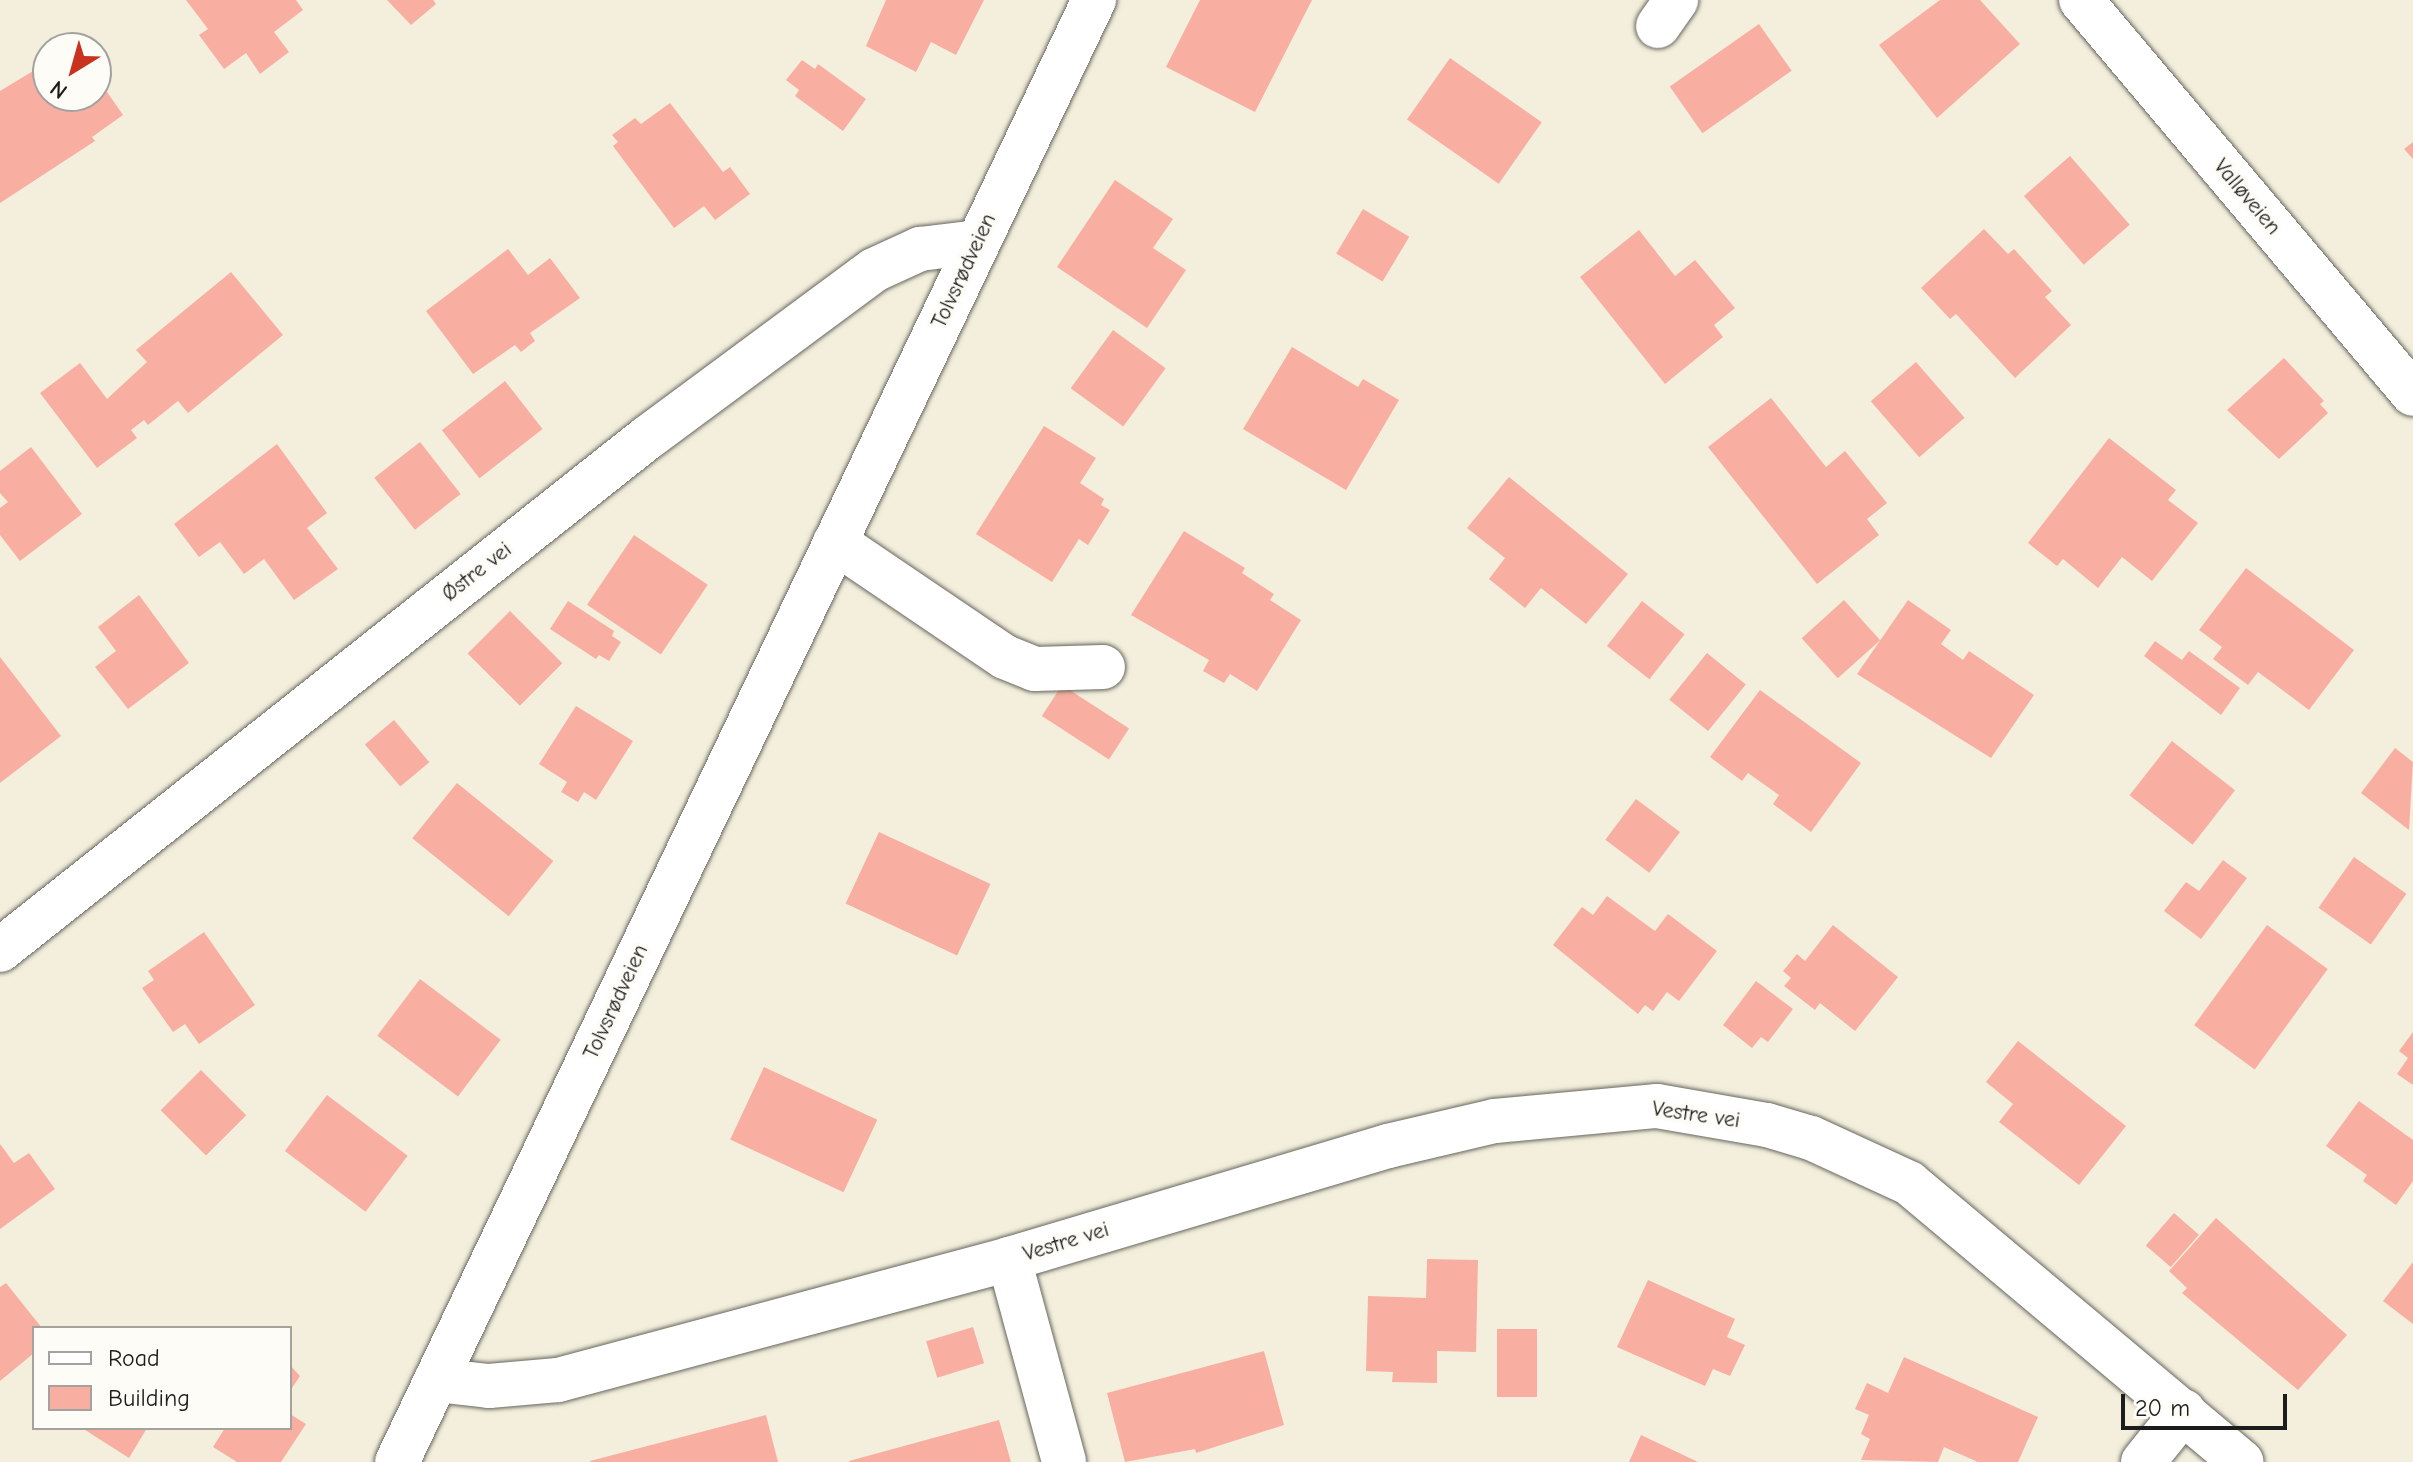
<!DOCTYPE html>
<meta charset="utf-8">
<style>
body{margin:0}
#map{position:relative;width:2413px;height:1462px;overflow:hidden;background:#f3efdc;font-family:"Comic Neue",sans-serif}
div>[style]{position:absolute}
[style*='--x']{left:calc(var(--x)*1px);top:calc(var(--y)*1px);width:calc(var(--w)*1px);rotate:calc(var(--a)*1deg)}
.building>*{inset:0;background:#f8afa1;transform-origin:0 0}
.roads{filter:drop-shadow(0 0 2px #67665f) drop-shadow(0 0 2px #67665f)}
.minor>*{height:44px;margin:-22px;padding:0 22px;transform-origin:22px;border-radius:22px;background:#fff}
.major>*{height:44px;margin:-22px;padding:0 22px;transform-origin:22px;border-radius:22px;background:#fff}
span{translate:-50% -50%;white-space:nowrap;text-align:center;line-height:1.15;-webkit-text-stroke:8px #fdfcf7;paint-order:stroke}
.street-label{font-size:22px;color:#1c1c1c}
.legend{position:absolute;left:32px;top:1326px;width:260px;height:104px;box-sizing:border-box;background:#fdfcf7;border:2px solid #a3a29f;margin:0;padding:10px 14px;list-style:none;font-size:24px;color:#1c1c1c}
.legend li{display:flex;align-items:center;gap:16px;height:40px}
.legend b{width:40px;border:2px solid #a3a29f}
.north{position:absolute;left:32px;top:32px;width:80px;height:80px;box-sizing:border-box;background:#fdfcf7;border:2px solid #a3a29f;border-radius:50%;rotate:217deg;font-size:22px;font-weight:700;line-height:32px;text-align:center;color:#1c1c1c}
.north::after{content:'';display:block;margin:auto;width:28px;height:36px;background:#c8321e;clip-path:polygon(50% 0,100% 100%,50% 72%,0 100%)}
.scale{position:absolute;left:2121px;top:1394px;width:166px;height:36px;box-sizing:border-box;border:4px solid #1c1c1c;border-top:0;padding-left:10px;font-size:24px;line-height:28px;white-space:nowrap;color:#1c1c1c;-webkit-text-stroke:6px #fdfcf7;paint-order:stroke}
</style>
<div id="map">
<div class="building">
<i style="clip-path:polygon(186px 0,296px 0,303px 10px,274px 32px,289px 52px,260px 74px,246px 53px,224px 69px,199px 35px,208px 29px)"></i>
<i style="clip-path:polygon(387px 0,433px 0,436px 4px,411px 25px)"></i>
<i style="clip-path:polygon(886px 0,984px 0,956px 55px,931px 42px,916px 72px,866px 46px)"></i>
<i style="clip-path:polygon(1200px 0,1312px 0,1255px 112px,1166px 67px)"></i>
<i style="clip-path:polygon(1940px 0,1980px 0,2020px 44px,1937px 118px,1879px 45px)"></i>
<i style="left:1759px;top:24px;width:57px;height:109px;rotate:55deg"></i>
<i style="left:1450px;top:58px;width:112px;height:75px;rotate:35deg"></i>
<i style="clip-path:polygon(802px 60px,815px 69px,818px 64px,866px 99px,843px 131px,795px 96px,799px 90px,786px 80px)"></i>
<i style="clip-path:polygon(48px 62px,48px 96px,96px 96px,96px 76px,123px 115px,92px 137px,95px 141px,0 203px,0 91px)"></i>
<i style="clip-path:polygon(670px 103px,723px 172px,730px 167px,750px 194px,715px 220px,704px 206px,674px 228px,613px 146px,618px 142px,612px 135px,635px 118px,641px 124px)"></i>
<i style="clip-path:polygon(2413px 142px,2413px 159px,2404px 149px)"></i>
<i style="left:2070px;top:156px;width:91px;height:61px;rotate:49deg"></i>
<i style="clip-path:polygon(1115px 180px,1173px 219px,1153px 248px,1186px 270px,1147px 328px,1057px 267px)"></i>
<i style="left:1363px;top:209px;width:54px;height:52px;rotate:31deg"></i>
<i style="clip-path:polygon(1984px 229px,2008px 254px,2014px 249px,2052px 291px,2045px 297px,2071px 325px,2015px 378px,1956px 314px,1950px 319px,1921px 288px)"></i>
<i style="clip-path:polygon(1639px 230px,1675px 276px,1695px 260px,1735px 308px,1714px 325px,1723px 337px,1665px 384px,1580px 277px)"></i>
<i style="clip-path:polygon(508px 249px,528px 275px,550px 258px,580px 298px,530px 333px,535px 341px,521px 352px,515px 345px,473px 374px,426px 311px)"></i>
<i style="clip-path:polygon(231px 272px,283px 335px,188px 413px,178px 401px,148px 425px,144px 420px,131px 430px,137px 438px,97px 468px,40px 393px,80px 363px,107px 399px,147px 362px,136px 350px)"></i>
<i style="left:1113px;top:330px;width:65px;height:72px;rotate:36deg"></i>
<i style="clip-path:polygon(1292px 347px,1358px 387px,1363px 379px,1399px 400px,1346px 490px,1243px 429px)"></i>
<i style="clip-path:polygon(2284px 358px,2324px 401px,2320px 404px,2328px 413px,2279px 459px,2227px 410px)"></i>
<i style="left:1916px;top:362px;width:74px;height:60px;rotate:49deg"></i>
<i style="left:505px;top:381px;width:61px;height:80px;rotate:52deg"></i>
<i style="clip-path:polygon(1771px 398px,1826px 467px,1845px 451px,1887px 503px,1867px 519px,1879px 535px,1817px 584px,1708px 447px)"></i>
<i style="clip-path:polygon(1044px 426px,1096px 458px,1080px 483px,1104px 499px,1101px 505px,1110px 510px,1088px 545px,1079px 539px,1052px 582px,976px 534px)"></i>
<i style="clip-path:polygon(2109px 438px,2176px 490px,2168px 500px,2198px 523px,2152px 581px,2122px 557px,2098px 588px,2063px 559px,2057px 566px,2028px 543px)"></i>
<i style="left:420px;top:442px;width:66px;height:58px;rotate:52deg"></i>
<i style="clip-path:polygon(277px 444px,327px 513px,307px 528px,338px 569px,294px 600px,264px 559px,244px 574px,220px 542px,199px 557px,174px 524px)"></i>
<i style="clip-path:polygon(31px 447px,82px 514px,20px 561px,0 535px,0 508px,8px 502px,0 493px,0 471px)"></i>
<i style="clip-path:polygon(1509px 477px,1628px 574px,1586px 624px,1541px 588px,1525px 608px,1489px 579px,1505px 558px,1467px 528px)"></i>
<i style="clip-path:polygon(1184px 531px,1245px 568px,1242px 573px,1274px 594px,1270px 600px,1301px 620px,1257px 691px,1230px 674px,1224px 683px,1203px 671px,1209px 660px,1131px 615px)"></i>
<i style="left:634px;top:535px;width:89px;height:84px;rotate:34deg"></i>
<i style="clip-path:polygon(2246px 568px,2354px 650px,2309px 710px,2258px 672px,2248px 685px,2213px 659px,2222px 647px,2199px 630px)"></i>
<i style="clip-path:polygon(139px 595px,189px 663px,128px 709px,95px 667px,116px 651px,98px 627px)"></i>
<i style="left:1844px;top:600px;width:54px;height:57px;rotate:48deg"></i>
<i style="clip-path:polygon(1908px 600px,1951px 630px,1941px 644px,1963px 660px,1969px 651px,2034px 695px,1991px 758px,1857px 674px)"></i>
<i style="clip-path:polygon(568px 601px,614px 631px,612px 636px,621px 642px,609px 661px,599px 655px,596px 659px,550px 629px)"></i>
<i style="left:1642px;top:601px;width:54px;height:57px;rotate:38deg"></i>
<i style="left:510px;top:611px;width:74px;height:60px;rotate:45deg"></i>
<i style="clip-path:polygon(2155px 641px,2182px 660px,2189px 651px,2240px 688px,2221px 715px,2144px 656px)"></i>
<i style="left:1707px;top:653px;width:50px;height:60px;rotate:39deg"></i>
<i style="clip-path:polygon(0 657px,61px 736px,0 783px)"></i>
<i style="left:1062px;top:685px;width:80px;height:37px;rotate:33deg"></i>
<i style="clip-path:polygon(1760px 690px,1861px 763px,1811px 832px,1773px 804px,1779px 795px,1748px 773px,1742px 781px,1710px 757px)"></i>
<i style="clip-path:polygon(576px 706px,633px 741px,596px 800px,584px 792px,578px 802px,561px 792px,567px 782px,539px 764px)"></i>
<i style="left:394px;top:720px;width:55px;height:38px;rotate:50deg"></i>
<i style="left:2172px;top:741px;width:80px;height:69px;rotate:38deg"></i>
<i style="clip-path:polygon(2395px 748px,2413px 762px,2409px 830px,2361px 793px)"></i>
<i style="left:457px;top:783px;width:124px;height:71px;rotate:39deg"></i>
<i style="left:1636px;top:799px;width:55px;height:51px;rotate:37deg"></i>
<i style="left:879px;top:832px;width:123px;height:79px;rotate:25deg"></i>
<i style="left:2354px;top:857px;width:64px;height:62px;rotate:35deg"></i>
<i style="clip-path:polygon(2223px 860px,2247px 878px,2201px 939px,2164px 911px,2186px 882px,2199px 891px)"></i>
<i style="clip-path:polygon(1607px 896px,1655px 931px,1668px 914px,1717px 951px,1679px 1001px,1667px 992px,1653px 1011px,1645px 1005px,1638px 1014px,1553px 945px,1582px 907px,1593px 915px)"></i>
<i style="clip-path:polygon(1833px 925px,1898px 977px,1855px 1031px,1820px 1003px,1815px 1010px,1784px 986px,1791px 978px,1783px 971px,1797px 954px,1805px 961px)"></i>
<i style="left:2267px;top:925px;width:75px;height:124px;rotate:36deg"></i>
<i style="clip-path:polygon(204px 932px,255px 1005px,199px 1044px,185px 1024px,173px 1032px,142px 988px,154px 980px,148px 971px)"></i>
<i style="left:420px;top:979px;width:101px;height:71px;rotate:37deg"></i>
<i style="clip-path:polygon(1756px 981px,1793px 1009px,1768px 1042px,1761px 1037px,1752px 1048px,1723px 1025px)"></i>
<i style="clip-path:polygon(2413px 1032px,2413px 1085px,2397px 1074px,2408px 1058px,2399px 1051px)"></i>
<i style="clip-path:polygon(2018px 1041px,2126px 1126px,2079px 1185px,1999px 1122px,2013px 1104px,1986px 1082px)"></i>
<i style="left:764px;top:1067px;width:125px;height:80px;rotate:25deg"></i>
<i style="left:201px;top:1070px;width:64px;height:57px;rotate:45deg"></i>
<i style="left:327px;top:1095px;width:101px;height:70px;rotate:37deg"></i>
<i style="clip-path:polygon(2359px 1101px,2413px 1140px,2413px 1181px,2396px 1205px,2363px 1181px,2367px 1175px,2326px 1146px)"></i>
<i style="clip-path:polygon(0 1144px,14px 1163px,29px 1153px,55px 1189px,0 1229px)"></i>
<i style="left:2174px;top:1213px;width:33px;height:43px;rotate:41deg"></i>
<i style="clip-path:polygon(2216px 1218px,2347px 1335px,2298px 1390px,2182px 1293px,2187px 1288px,2169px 1271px)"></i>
<i style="clip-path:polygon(1427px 1259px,1478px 1260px,1476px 1352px,1437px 1351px,1437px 1383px,1392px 1382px,1393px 1372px,1366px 1371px,1368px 1296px,1426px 1298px)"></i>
<i style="clip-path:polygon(2413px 1262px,2413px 1324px,2383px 1301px)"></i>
<i style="clip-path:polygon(1648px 1280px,1735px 1319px,1727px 1337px,1745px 1345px,1730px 1376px,1713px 1369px,1705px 1386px,1617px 1347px)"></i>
<i style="clip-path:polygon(6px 1283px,42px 1328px,34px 1328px,34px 1353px,0 1381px,0 1287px)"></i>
<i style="left:973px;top:1327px;width:38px;height:49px;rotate:73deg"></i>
<i style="left:1497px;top:1329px;width:40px;height:68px"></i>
<i style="clip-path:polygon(1264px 1351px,1284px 1425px,1196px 1453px,1195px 1449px,1125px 1462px,1107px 1393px)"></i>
<i style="clip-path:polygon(1904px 1357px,2038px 1417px,2018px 1462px,1978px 1462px,1944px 1447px,1938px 1462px,1861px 1460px,1870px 1439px,1861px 1434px,1869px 1415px,1855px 1409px,1867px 1383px,1888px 1393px)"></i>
<i style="clip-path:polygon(290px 1365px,300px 1376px,290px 1391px)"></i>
<i style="clip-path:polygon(290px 1414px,306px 1424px,281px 1462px,237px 1462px,213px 1447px,225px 1428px,290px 1428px)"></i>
<i style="clip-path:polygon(766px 1415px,778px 1462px,590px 1462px,590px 1461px)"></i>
<i style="clip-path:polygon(999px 1420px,1011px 1462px,849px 1462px,849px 1461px)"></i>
<i style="clip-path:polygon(82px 1428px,147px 1428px,129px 1458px)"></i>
<i style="clip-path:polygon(1641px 1435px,1698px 1462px,1629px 1462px)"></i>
</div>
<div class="roads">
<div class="minor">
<i style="--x:1658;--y:26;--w:32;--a:-55"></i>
<i style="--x:835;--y:542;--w:205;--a:34.1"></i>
<i style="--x:1005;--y:657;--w:32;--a:22"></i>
<i style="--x:1035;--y:669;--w:68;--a:-1.7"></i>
<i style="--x:0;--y:950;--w:825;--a:-38.36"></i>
<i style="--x:647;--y:438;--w:282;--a:-36.5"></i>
<i style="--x:874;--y:270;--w:51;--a:-24.5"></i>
<i style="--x:920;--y:249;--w:58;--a:-6.9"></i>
<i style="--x:1009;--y:1259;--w:210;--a:74.8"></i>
<i style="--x:436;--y:1380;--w:53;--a:6.5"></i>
<i style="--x:489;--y:1386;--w:69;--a:-5"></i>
<i style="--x:558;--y:1380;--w:467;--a:-15"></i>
<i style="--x:1009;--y:1259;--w:395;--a:-16.6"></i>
<i style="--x:1388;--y:1146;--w:110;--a:-13.2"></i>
<i style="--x:1495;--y:1121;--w:163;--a:-5.3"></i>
<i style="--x:1657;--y:1106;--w:112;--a:9.8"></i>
<i style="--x:1767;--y:1125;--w:46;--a:16.5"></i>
<i style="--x:1811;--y:1138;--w:108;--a:24.7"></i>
<i style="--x:1909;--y:1183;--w:434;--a:40"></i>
<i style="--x:397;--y:1462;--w:1620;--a:-64.51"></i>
<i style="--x:2143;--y:1462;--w:65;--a:-51.2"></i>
</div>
<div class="major">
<i style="--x:2081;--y:0;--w:515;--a:49.88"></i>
</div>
</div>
<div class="street-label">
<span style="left:2247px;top:197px;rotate:50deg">Valløveien</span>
<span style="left:964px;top:271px;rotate:-65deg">Tolvsrødveien</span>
<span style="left:477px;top:572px;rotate:-38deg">Østre vei</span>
<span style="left:616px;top:1002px;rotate:-65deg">Tolvsrødveien</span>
<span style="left:1696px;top:1115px;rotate:8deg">Vestre vei</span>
<span style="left:1066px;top:1242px;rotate:-17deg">Vestre vei</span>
</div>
<ul class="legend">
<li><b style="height:10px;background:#fff"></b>Road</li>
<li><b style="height:22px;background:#f8afa1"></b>Building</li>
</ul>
<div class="north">N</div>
<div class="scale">20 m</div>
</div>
